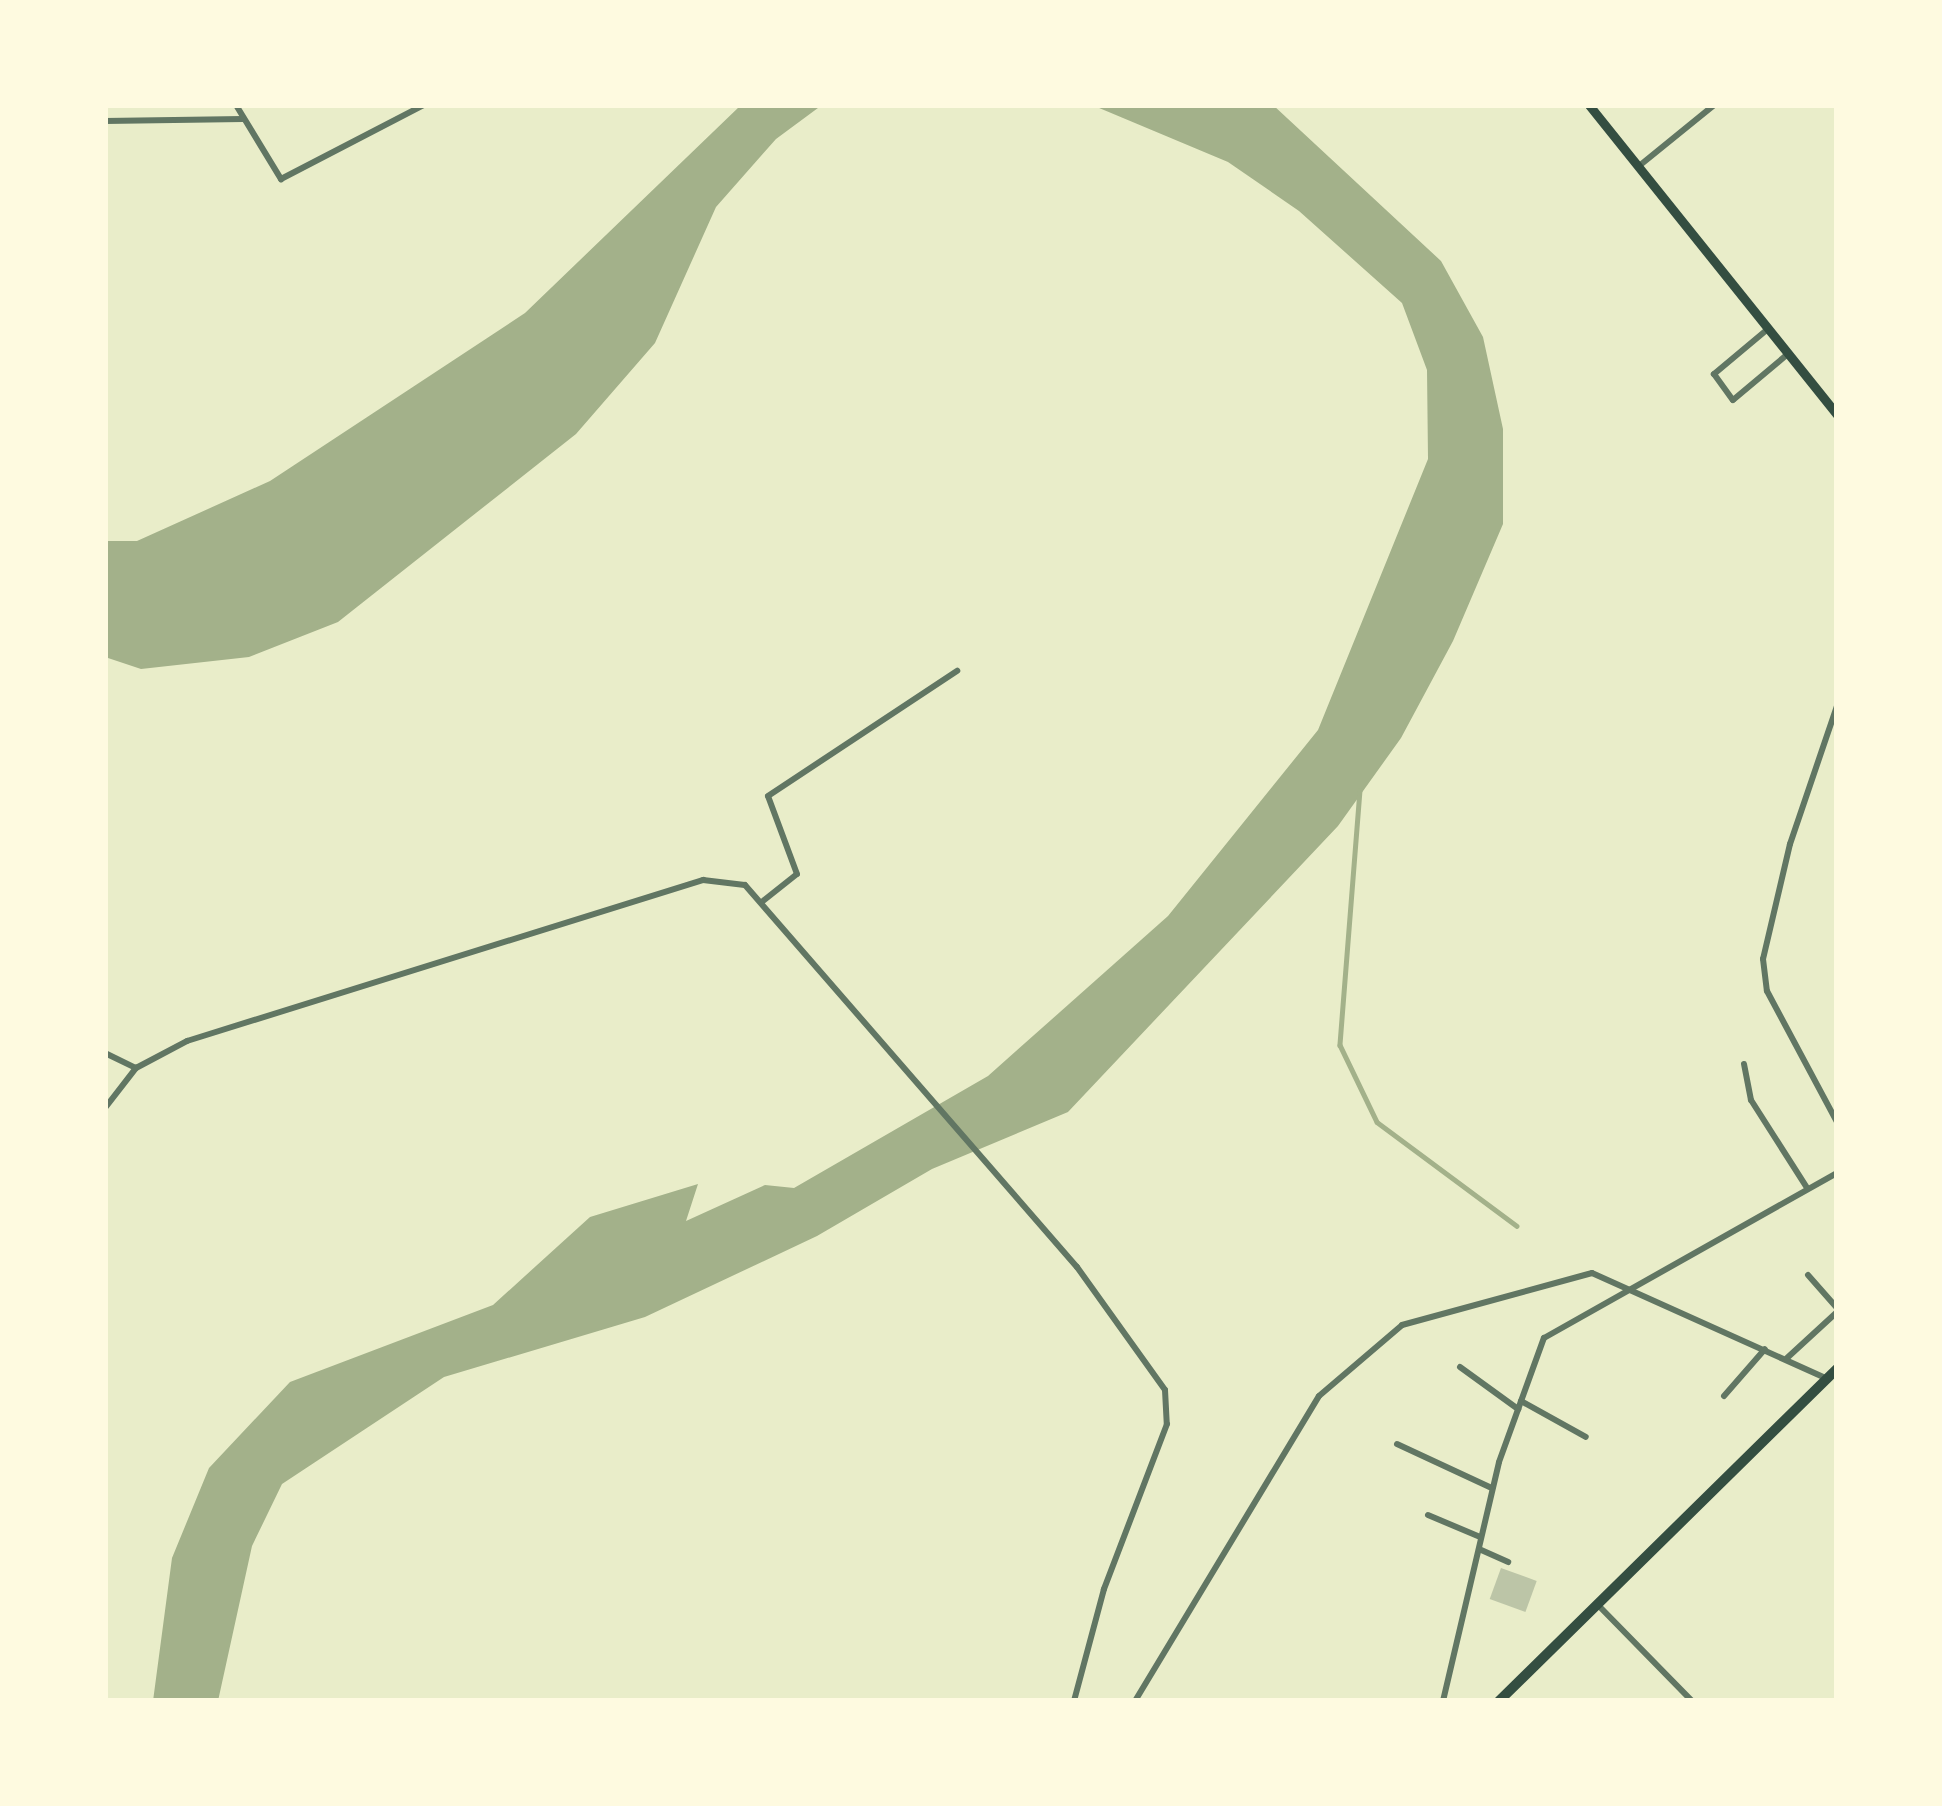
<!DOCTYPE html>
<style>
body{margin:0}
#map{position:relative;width:1942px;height:1806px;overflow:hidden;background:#e9edc9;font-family:Lato,sans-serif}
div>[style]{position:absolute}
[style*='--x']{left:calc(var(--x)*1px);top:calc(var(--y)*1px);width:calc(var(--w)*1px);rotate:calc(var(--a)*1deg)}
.water>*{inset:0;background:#a3b18a}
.stream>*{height:4.5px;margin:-2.25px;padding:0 2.25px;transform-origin:2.25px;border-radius:2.25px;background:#a3b18a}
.building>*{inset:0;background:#bcc5a7;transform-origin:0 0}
.minor>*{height:6px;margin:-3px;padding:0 3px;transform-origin:3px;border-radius:3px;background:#617663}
.secondary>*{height:9px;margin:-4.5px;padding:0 4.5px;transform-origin:4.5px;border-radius:4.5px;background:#344e41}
.trunk>*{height:10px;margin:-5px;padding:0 5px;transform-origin:5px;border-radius:5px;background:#344e41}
span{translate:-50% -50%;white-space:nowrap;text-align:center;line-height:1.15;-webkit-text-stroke:9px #fefae0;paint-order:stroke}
.frame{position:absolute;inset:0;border:108px solid #fefae0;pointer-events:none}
</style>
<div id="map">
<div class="water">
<i style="clip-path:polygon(822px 105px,776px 139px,716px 207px,655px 343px,576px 434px,338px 622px,249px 657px,141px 669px,105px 657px,105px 541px,137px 541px,270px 481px,525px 313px,740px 106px)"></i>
<i style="clip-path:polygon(1092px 105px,1273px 105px,1441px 261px,1483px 337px,1503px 429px,1503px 524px,1453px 641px,1401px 738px,1338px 826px,1068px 1112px,932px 1169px,817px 1236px,645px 1317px,444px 1377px,282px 1484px,252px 1546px,218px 1701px,153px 1701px,172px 1558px,209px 1468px,290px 1382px,493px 1305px,590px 1217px,698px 1184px,686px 1221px,765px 1185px,794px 1188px,988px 1076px,1168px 916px,1318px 730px,1428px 459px,1427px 370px,1402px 303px,1299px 211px,1228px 162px)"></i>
</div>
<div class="stream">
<i style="--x:1360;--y:790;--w:256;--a:94.5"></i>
<i style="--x:1340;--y:1045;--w:85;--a:64.3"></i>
<i style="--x:1377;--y:1122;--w:174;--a:36.6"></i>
</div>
<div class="building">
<i style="left:1501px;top:1568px;width:38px;height:33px;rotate:20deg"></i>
</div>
<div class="minor">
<i style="--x:236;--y:105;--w:87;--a:58.7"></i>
<i style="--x:281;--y:179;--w:161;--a:-27.4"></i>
<i style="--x:105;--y:121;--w:138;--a:-0.8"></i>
<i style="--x:1639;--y:166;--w:97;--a:-39.1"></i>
<i style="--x:1769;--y:328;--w:72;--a:140.1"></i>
<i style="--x:1714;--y:374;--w:32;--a:54"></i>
<i style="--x:1733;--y:400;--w:73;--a:-40"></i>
<i style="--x:1837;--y:706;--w:146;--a:108.8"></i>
<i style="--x:1790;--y:844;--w:118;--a:103.2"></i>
<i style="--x:1763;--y:959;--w:32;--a:83"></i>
<i style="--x:1767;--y:991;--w:149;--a:61.9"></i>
<i style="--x:763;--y:901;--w:43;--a:-38.5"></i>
<i style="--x:797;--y:874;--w:83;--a:-110.4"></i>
<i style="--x:768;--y:796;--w:227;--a:-33.5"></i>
<i style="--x:105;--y:1053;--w:34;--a:26"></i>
<i style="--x:1744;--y:1064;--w:37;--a:79"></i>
<i style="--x:1751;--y:1100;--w:104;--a:57.5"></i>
<i style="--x:105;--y:1108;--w:51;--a:-52.2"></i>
<i style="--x:136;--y:1068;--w:58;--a:-27.9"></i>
<i style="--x:187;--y:1041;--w:541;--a:-17.33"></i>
<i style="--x:703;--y:880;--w:42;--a:6.8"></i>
<i style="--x:745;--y:885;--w:506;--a:49.01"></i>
<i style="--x:1077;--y:1267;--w:151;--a:54.4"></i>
<i style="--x:1165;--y:1390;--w:34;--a:87"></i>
<i style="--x:1167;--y:1424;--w:177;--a:110.9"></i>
<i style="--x:1104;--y:1589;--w:116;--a:105"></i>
<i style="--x:1808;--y:1275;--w:44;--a:48.7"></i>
<i style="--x:1787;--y:1358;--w:68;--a:-42.6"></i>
<i style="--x:1460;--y:1367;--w:72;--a:35.9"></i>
<i style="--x:1724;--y:1396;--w:62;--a:-48.9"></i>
<i style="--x:1521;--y:1401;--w:74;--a:29"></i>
<i style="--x:1397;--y:1444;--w:105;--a:24.9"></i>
<i style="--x:1428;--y:1515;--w:56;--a:22.9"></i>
<i style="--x:1479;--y:1549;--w:32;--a:24"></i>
<i style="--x:1597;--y:1604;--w:136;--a:45.6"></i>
<i style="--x:1135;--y:1701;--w:356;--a:-58.9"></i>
<i style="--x:1319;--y:1396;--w:109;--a:-40.5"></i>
<i style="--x:1402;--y:1325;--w:197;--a:-15.3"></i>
<i style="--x:1592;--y:1273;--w:256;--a:24.2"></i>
<i style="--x:1443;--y:1701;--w:245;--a:-76.8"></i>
<i style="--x:1499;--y:1462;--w:132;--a:-70.1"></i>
<i style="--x:1544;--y:1338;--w:336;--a:-29.4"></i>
</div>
<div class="secondary">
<i style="--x:1589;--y:105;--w:397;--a:51.3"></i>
</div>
<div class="trunk">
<i style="--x:1499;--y:1701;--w:474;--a:-44.5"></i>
</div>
<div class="frame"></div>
</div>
